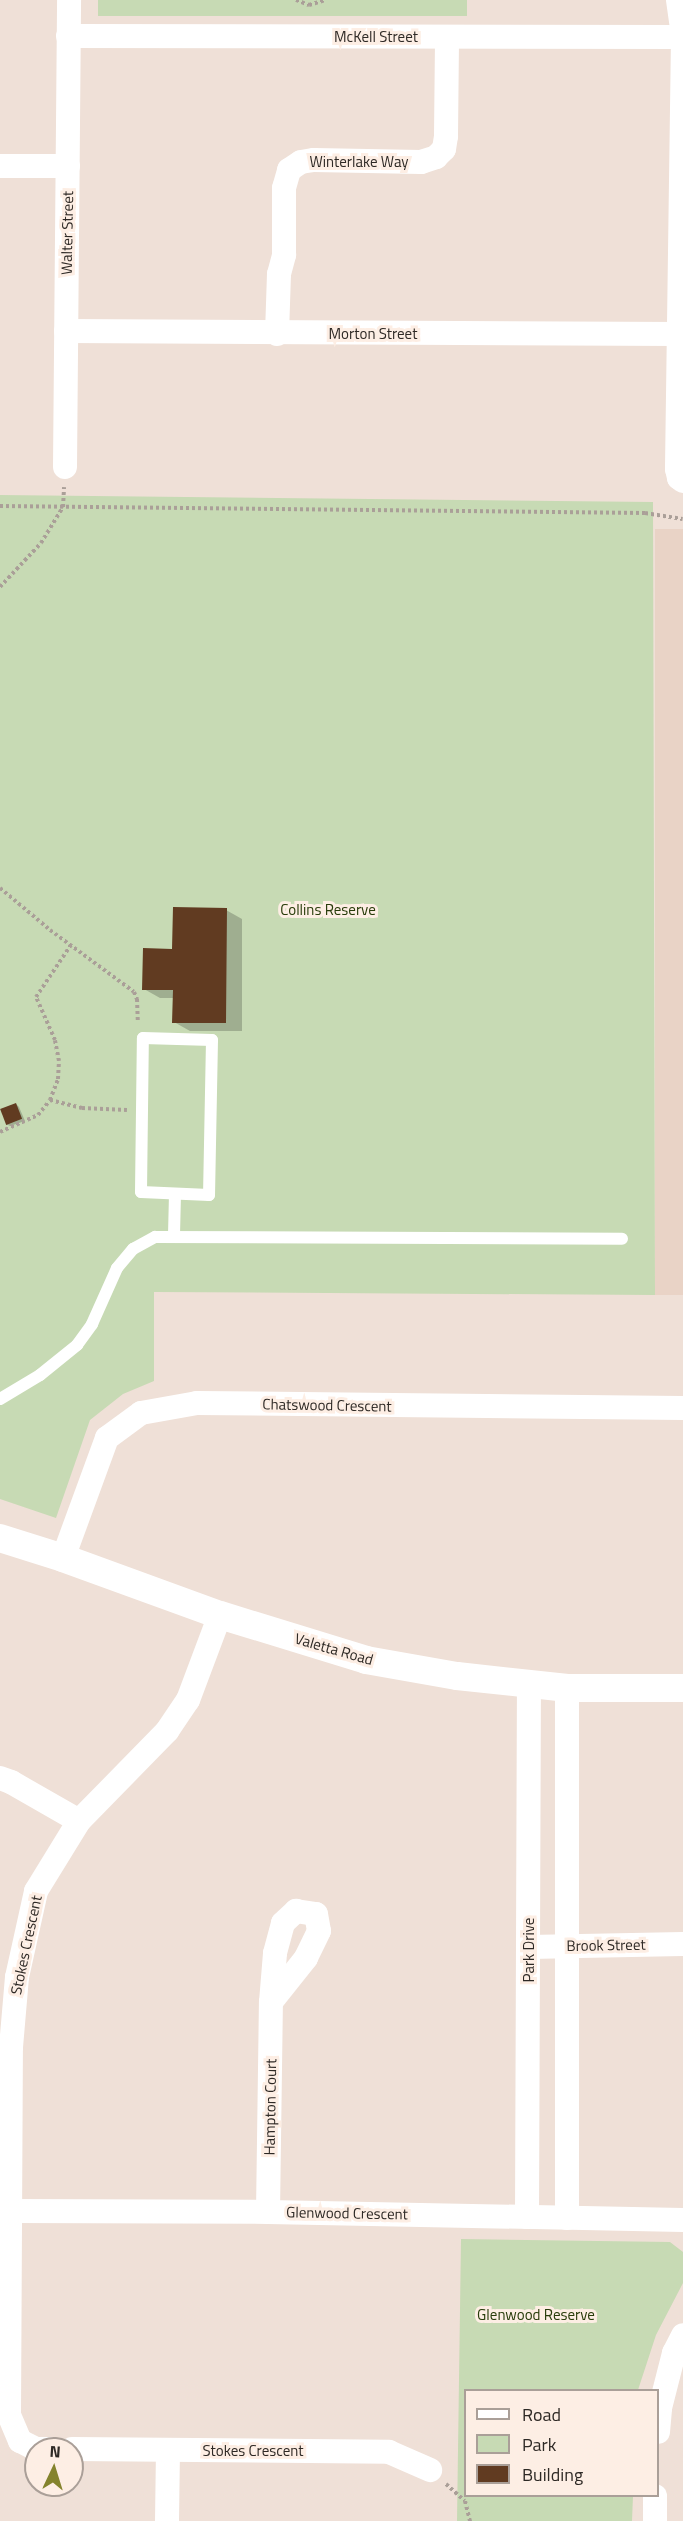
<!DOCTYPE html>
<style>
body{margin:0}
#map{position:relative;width:683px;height:2521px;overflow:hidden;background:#efe0d7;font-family:"Titillium Web",sans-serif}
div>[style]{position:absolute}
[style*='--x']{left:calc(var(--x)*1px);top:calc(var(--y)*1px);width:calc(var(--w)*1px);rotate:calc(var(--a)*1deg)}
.built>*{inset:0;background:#e9d3c6;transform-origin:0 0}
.green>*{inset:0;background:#c7dab4;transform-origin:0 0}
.shadow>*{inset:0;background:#0003}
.building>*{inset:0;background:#613b21;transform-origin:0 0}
.path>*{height:4px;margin-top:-2px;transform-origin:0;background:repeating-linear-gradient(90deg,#aa9f98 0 3px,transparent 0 6px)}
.service>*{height:12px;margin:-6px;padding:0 6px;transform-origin:6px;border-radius:6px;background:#fff}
.minor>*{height:24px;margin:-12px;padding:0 12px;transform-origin:12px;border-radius:12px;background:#fff}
.tertiary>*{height:28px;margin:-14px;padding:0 14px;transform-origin:14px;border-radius:14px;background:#fff}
span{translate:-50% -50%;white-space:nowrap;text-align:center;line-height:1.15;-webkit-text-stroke:6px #fdeee4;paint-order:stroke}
.street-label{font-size:15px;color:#2e2925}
.park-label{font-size:15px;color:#273b09}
.legend{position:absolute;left:464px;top:2389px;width:195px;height:108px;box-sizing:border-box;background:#fdeee4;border:2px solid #aa9f98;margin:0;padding:8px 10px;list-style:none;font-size:18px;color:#2e2925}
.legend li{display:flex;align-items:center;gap:12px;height:30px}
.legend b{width:30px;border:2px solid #aa9f98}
.north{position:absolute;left:24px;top:2437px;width:60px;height:60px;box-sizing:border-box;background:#fdeee4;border:2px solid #aa9f98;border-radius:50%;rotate:4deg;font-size:16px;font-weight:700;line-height:24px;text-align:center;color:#2e2925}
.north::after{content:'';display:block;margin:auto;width:21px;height:27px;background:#84832d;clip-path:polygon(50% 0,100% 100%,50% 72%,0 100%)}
</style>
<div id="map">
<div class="built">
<i style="left:655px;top:529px;width:28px;height:766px"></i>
</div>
<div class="green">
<i style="left:98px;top:0;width:369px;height:16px"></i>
<i style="clip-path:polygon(0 495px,653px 502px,655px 1295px,154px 1292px,154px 1381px,123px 1394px,90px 1420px,56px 1518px,0 1499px)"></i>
<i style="clip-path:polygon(461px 2239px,670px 2242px,683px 2252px,683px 2283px,656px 2335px,638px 2390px,466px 2390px,466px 2496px,633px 2496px,632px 2521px,457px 2521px)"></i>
</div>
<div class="shadow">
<i style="clip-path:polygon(226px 910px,242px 919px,242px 1031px,190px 1031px,174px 1022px,174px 998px,160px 998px,144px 989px,174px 951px)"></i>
<i style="clip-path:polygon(16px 1104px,19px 1107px,25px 1121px,10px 1126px,6px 1124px)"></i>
</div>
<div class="building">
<i style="clip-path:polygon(173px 907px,227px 908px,226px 1023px,172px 1023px,173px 990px,142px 990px,143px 948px,172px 949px)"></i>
<i style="left:16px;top:1103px;width:17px;height:17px;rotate:69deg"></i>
</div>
<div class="path">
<i style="--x:296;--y:0;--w:14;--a:21"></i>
<i style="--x:309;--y:5;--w:17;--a:-17"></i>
<i style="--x:0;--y:506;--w:645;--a:0.62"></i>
<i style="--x:645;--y:513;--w:38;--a:9"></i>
<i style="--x:0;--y:587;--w:60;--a:-47"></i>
<i style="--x:41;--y:543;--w:42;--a:-58.6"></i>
<i style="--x:63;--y:507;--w:20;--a:-87"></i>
<i style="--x:0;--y:888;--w:65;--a:40"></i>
<i style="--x:50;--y:930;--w:104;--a:36.4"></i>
<i style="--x:134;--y:992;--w:8;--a:67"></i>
<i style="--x:137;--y:999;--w:24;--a:88"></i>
<i style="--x:50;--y:1100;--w:33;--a:14"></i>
<i style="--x:82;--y:1108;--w:45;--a:2.5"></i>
<i style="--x:0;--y:1132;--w:42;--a:-24.1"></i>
<i style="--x:38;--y:1115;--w:19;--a:-51"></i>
<i style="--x:50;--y:1100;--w:22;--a:-69"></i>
<i style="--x:58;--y:1079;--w:18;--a:-87"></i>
<i style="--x:59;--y:1061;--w:21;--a:-101"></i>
<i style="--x:55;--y:1040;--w:47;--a:-113.8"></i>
<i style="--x:36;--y:997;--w:63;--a:-56.1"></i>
<i style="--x:446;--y:2484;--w:25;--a:42"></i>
<i style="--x:465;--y:2501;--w:21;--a:76"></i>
</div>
<div class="service">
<i style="--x:143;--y:1038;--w:69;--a:1.7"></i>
<i style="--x:212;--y:1040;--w:155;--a:91.1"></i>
<i style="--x:209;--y:1195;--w:68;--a:-177.5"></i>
<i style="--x:141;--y:1192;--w:154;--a:-89.3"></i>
<i style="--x:174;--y:1235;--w:40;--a:-88.6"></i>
<i style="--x:0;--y:1399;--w:47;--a:-31"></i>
<i style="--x:40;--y:1375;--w:48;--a:-39"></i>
<i style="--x:77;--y:1345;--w:26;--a:-54"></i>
<i style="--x:92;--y:1324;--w:61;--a:-65.9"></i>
<i style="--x:117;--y:1268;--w:25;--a:-50"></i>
<i style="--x:133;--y:1249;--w:25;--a:-29"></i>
<i style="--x:155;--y:1237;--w:467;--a:0.2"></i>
</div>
<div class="minor">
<i style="--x:678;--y:0;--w:37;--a:82"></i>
<i style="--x:683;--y:37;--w:432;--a:90.8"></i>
<i style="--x:677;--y:469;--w:9;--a:77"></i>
<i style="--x:679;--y:478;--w:5;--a:37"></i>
<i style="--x:68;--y:36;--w:615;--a:0.09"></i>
<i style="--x:0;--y:166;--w:68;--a:0"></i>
<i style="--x:66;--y:331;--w:613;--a:0.28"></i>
<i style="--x:277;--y:334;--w:60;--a:-88.1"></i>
<i style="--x:279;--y:274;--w:20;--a:-75"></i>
<i style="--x:284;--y:255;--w:67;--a:-90"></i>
<i style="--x:284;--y:188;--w:19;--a:-74"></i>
<i style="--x:289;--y:170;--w:14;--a:-34"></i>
<i style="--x:301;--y:162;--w:13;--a:-9"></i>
<i style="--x:314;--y:160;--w:107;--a:1.1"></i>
<i style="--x:421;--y:162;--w:16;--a:-18"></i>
<i style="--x:436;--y:157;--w:11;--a:-45"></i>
<i style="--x:444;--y:149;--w:13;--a:-81"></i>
<i style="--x:446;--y:136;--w:99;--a:-89.4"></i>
<i style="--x:65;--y:467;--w:467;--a:-89.5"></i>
<i style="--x:63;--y:1558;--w:128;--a:-69.9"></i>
<i style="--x:107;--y:1438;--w:42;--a:-36.3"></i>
<i style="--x:141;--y:1413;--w:57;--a:-10.1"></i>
<i style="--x:197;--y:1403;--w:486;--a:0.6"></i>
<i style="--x:567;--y:1688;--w:530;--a:90"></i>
<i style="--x:0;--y:1778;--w:12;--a:20"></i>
<i style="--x:11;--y:1782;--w:78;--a:29.8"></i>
<i style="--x:529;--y:1947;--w:154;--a:-1.1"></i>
<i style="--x:10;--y:2211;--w:258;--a:0.2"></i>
<i style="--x:268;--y:2212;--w:415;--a:1.1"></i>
<i style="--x:268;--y:2212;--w:210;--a:-89.2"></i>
<i style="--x:271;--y:2002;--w:49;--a:-85.3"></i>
<i style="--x:275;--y:1953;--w:31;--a:-75"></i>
<i style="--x:283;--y:1923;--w:18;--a:-43"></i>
<i style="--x:296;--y:1911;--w:20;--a:9"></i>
<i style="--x:316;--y:1914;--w:17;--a:80"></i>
<i style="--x:319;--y:1931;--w:30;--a:116"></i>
<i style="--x:306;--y:1958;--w:56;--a:128.5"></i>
<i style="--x:527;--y:2217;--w:533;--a:-89.79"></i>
<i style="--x:658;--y:2432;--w:24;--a:-85"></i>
<i style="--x:660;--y:2408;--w:57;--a:-75.7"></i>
<i style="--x:674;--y:2353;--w:20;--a:-63"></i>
<i style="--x:53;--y:2449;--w:17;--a:180"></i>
<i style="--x:36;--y:2449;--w:18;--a:-153"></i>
<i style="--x:20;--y:2441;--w:28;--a:-113"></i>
<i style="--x:9;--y:2415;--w:368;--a:-89.7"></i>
<i style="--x:11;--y:2047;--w:70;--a:-85.1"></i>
<i style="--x:17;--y:1977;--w:88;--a:-77.5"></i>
<i style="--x:36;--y:1891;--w:82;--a:-58.4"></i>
<i style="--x:79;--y:1821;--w:126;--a:-45.6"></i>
<i style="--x:167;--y:1731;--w:37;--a:-56"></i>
<i style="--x:188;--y:1700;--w:91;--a:-69.4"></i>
<i style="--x:72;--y:2449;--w:317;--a:0.5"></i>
<i style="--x:389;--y:2452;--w:45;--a:23.7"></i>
<i style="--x:167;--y:2521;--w:70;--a:-89.2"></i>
<i style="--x:655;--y:2521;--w:25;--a:-90"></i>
</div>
<div class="tertiary">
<i style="--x:0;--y:1538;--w:66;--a:17.6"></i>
<i style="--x:63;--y:1558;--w:167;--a:20"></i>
<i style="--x:220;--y:1615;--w:153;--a:17.1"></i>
<i style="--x:366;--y:1660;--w:92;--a:10"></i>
<i style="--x:457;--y:1676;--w:111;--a:6.2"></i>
<i style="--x:567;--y:1688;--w:116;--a:0"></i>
</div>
<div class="street-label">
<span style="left:376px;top:37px">McKell Street</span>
<span style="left:359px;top:162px">Winterlake Way</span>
<span style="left:67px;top:233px;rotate:-89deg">Walter Street</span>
<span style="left:373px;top:334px">Morton Street</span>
<span style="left:327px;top:1405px;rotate:1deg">Chatswood Crescent</span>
<span style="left:334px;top:1649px;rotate:16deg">Valetta Road</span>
<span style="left:26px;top:1945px;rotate:-78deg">Stokes Crescent</span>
<span style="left:606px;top:1945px;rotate:-1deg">Brook Street</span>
<span style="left:529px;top:1950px;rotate:-90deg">Park Drive</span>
<span style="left:270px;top:2107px;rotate:-89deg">Hampton Court</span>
<span style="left:347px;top:2213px;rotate:1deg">Glenwood Crescent</span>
<span style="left:253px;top:2451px">Stokes Crescent</span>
</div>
<div class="park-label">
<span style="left:328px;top:910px">Collins Reserve</span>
<span style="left:536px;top:2315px">Glenwood Reserve</span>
</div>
<ul class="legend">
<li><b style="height:8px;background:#fff"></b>Road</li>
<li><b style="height:16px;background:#c7dab4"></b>Park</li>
<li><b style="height:16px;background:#613b21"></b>Building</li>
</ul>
<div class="north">N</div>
</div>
